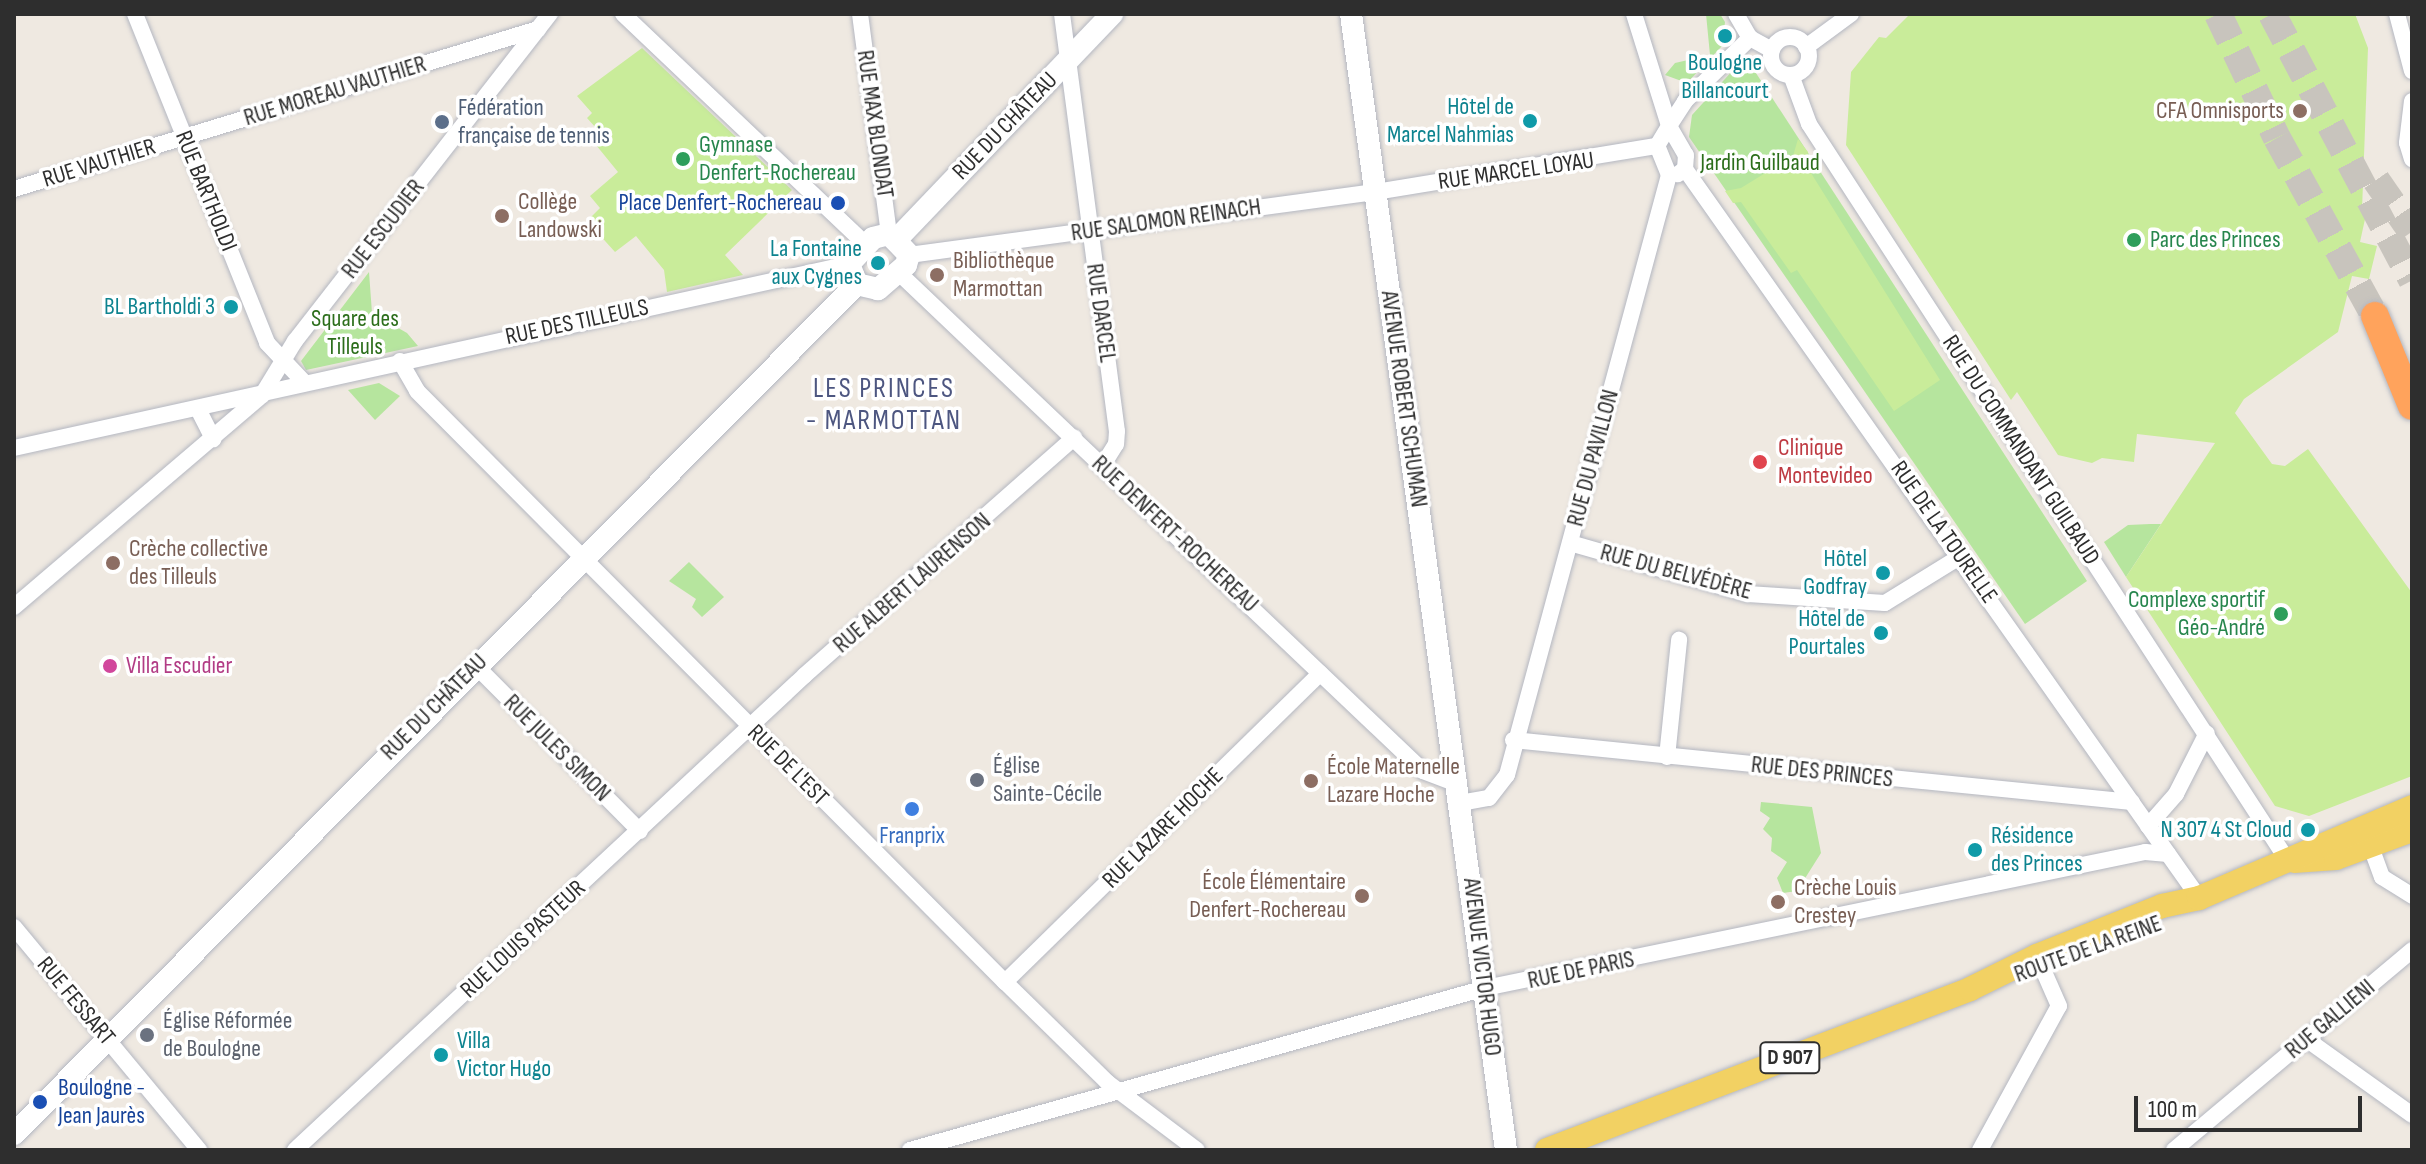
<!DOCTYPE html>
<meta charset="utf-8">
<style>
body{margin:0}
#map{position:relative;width:2426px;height:1164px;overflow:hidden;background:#efe9e1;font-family:"Sofia Sans Condensed",sans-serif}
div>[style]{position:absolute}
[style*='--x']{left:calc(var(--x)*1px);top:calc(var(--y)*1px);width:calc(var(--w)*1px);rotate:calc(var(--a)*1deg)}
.green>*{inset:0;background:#b6e59e}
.pitch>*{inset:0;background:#c9ec9a}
.highway-tunnel>*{height:28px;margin-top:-14px;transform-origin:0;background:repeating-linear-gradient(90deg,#c8c4bd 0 28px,transparent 0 42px)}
.roads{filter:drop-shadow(0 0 2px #b4b7c1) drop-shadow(0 0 2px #b4b7c1)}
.street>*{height:16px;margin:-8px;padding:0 8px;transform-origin:8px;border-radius:8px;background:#fff}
.street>.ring{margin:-8px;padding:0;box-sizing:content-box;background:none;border:16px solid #fff;border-radius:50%}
.secondary>*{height:22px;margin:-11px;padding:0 11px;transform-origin:11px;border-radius:11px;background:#fff}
.primary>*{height:24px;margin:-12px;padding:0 12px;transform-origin:12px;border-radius:12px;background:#f2d163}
.highway>*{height:28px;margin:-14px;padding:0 14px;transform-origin:14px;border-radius:14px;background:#ffa35c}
.dots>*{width:22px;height:22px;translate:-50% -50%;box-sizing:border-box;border:4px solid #fff;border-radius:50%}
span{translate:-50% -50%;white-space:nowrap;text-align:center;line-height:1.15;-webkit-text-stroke:7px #fff;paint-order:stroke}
.shield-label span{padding:2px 6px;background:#fff;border:2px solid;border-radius:6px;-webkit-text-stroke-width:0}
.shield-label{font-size:22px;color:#2e2e2e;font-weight:700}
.culture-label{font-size:24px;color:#0d838f}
.right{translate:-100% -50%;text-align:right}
.left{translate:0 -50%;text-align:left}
.street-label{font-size:24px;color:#2e2e2e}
.service-label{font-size:24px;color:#4e5e75}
.education-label{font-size:24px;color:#785e54}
.leisure-label{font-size:24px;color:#27864d}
.park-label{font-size:24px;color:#2c6e1b}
.transit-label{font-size:24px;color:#164399}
.health-label{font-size:24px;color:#be3a42}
.hotel-label{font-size:24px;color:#b23c85}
.worship-label{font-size:24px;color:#5b616d}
.shop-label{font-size:24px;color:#366cbe}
.quarter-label{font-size:28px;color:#4d5680;letter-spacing:2px}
.frame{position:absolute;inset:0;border:16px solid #2e2e2e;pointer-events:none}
.scale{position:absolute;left:2134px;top:1096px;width:228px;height:36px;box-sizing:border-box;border:4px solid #2e2e2e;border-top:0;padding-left:10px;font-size:24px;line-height:28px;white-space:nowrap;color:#2e2e2e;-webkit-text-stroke:6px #fff;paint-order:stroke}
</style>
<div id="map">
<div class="green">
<i style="clip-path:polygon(1706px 14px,1720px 14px,1725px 22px,1722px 46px,1687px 83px,1665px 75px,1675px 63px,1710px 55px)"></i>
<i style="clip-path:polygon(1734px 69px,1754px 70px,2087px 581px,2025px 624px,1689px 137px,1692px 115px)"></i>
<i style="clip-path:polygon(369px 272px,372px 313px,407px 333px,418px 346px,306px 370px,301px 361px)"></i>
<i style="clip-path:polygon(379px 383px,400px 396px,375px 420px,348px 390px)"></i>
<i style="clip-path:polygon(2150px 524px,2161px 524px,2126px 577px,2104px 542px,2128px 525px)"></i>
<i style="clip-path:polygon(689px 562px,724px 597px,702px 617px,692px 607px,696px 599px,669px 581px)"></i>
<i style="clip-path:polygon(1761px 802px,1812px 807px,1821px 853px,1797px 891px,1783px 893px,1777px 878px,1787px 862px,1771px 851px,1772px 838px,1763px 829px,1770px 818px,1760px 811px)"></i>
</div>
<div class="pitch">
<i style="clip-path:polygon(1910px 14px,2355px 14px,2368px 48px,2362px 210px,2367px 210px,2360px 242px,2377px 246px,2369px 279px,2352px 276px,2338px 332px,2244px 399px,2235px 413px,2272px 464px,2285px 466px,2308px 449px,2412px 593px,2412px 776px,2309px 816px,2275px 806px,2126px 577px,2215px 443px,2137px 434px,2134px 462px,2102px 458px,2092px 463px,2058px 455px,2017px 392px,2011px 400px,1846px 145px,1851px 72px,1879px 37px,1886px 38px)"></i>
<i style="clip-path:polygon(642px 48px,792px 190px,725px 255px,743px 275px,667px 292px,664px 270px,636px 236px,615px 252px,587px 221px,600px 208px,590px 196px,618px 172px,596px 145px,605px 138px,587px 118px,592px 113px,577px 96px)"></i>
<i style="clip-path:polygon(1798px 139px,1808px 152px,1806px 165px,1940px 380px,1894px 411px,1797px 270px,1791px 273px,1741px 202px,1733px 203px,1725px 191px,1741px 188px,1793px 156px)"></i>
</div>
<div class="highway-tunnel">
<i style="--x:2218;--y:14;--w:137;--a:64.6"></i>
<i style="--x:2277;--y:138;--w:203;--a:61.2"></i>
<i style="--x:2272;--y:14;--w:301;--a:62.2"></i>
<i style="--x:2376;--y:180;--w:63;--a:55.3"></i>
</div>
<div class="roads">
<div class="street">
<i style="--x:135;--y:14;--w:354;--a:68.1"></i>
<i style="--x:267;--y:343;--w:55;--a:46.5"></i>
<i style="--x:623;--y:14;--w:335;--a:43.5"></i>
<i style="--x:860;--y:14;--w:222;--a:82.5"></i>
<i style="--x:1062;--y:14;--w:421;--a:82.5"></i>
<i style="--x:1117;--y:431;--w:13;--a:94"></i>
<i style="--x:1116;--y:444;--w:25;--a:122"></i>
<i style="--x:1634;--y:14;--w:117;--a:72.6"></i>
<i style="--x:1669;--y:126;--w:34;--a:60"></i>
<i style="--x:1686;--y:155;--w:14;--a:94"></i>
<i style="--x:1685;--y:169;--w:9;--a:144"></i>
<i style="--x:1736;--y:14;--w:28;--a:60"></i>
<i style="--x:1750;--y:38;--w:25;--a:29"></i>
<i style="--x:2397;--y:14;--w:59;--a:75.3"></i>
<i class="ring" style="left:1771px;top:37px;width:22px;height:22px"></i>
<i style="--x:1806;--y:47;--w:56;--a:-36.3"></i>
<i style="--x:1791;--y:75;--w:52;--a:69.8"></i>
<i style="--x:1809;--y:124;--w:879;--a:56.98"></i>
<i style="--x:2412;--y:101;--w:42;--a:96.8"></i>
<i style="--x:2407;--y:143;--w:17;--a:73"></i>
<i style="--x:1685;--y:169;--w:892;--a:54.81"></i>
<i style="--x:1669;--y:175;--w:31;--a:-112"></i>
<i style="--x:1657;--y:146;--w:23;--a:-59"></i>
<i style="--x:1669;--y:126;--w:30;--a:-57"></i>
<i style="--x:1685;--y:101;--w:91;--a:-44.1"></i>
<i style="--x:14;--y:189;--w:548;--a:-16.98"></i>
<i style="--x:909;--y:255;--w:470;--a:-7.7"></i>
<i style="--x:1375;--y:192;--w:286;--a:-9.3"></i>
<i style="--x:899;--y:273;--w:723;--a:43.54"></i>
<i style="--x:1423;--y:771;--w:36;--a:21"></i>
<i style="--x:400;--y:361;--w:34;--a:60"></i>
<i style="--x:417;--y:391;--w:834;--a:45.15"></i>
<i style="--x:1005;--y:982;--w:144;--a:44.4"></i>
<i style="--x:1108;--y:1083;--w:111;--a:37"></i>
<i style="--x:198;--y:409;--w:34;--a:63"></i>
<i style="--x:14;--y:448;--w:855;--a:-12.43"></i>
<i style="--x:1570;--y:543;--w:185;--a:16"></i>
<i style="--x:1748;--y:594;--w:137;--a:3.8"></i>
<i style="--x:1885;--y:603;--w:89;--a:-31.7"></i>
<i style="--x:14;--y:607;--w:326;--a:-40.5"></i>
<i style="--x:262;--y:395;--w:63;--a:-58.6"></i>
<i style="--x:295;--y:341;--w:415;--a:-52.1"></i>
<i style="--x:475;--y:665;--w:234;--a:45.2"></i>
<i style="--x:1513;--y:740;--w:622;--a:5.72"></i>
<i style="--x:1667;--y:757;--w:118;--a:-84.1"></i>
<i style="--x:1460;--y:803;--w:29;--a:-10"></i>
<i style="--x:1489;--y:798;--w:29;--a:-52"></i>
<i style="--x:1507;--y:775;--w:621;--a:-74.89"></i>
<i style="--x:2148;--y:826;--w:43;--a:-48.8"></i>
<i style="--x:2176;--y:794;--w:68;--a:-63.1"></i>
<i style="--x:2373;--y:836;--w:11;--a:100"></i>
<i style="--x:2371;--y:847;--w:32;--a:70"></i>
<i style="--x:2382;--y:877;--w:36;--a:32"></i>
<i style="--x:14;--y:927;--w:290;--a:50.3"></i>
<i style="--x:1005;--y:982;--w:441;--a:-44.4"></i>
<i style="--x:2306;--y:1039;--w:130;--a:35.6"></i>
<i style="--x:295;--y:1150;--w:697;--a:-42.96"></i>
<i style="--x:805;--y:675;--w:359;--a:-41.4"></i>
<i style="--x:910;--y:1150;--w:597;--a:-15.73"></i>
<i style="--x:1485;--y:988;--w:674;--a:-11.64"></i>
<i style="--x:2145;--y:852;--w:23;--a:5"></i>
<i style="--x:1980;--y:1150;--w:164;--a:-61.3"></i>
<i style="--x:2059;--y:1006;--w:55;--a:-113.7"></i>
<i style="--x:2174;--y:1150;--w:311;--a:-40"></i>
</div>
<div class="secondary">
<i style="--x:1351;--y:14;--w:1147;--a:82.23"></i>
<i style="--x:889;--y:234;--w:29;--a:46"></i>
<i style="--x:909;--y:255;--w:10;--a:107"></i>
<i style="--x:906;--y:265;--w:37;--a:139"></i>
<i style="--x:878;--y:289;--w:22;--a:-167"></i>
<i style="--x:857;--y:284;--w:22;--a:-112"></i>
<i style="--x:849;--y:264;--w:35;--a:-47"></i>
<i style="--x:873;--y:238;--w:16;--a:-14"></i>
<i style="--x:898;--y:238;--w:310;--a:-46.3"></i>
<i style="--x:14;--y:1134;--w:1197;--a:-45.24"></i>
</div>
<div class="primary">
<i style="--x:2294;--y:861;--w:42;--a:-4.1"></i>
<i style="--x:2336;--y:858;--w:81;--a:-20.2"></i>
<i style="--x:1547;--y:1150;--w:453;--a:-20.8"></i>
<i style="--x:1970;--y:989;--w:75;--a:-26.2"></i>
<i style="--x:2037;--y:956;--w:135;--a:-21.8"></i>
<i style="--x:2162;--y:906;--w:38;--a:-12"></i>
<i style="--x:2199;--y:898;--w:232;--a:-23.1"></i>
</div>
<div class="highway">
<i style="--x:2375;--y:316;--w:97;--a:67.7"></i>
</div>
</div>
<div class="dots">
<i style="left:1725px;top:36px;background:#0f9aa8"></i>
<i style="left:2300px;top:111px;background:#8d6e63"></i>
<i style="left:1530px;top:121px;background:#0f9aa8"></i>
<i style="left:442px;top:122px;background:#5c6f8a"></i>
<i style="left:683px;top:159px;background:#2e9e5b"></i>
<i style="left:838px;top:203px;background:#1a4fb4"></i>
<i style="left:502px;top:216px;background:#8d6e63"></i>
<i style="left:2134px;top:240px;background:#2e9e5b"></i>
<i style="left:878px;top:263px;background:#0f9aa8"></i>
<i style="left:937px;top:275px;background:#8d6e63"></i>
<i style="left:231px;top:307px;background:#0f9aa8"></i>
<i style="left:1760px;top:462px;background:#e0444e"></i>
<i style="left:113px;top:563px;background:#8d6e63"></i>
<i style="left:1883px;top:573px;background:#0f9aa8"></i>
<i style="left:2281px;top:614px;background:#2e9e5b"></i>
<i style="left:1881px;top:633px;background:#0f9aa8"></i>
<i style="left:110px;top:666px;background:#d1479c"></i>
<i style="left:977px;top:780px;background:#6b7280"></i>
<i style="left:1311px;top:781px;background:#8d6e63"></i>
<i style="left:912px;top:809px;background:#3f7fe0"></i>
<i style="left:2308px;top:830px;background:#0f9aa8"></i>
<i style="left:1975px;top:850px;background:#0f9aa8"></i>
<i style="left:1362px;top:896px;background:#8d6e63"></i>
<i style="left:1778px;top:902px;background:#8d6e63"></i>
<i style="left:147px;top:1035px;background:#6b7280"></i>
<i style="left:441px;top:1055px;background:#0f9aa8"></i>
<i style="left:40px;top:1102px;background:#1a4fb4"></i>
</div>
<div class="shield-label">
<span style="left:1790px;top:1058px">D 907</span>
</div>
<div class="culture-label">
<span style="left:1725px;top:77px">Boulogne<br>Billancourt</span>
<span class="right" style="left:1514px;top:121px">Hôtel de<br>Marcel Nahmias</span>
<span class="right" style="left:862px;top:263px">La Fontaine<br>aux Cygnes</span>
<span class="right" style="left:215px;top:307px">BL Bartholdi 3</span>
<span class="right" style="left:1867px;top:573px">Hôtel<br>Godfray</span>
<span class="right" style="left:1865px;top:633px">Hôtel de<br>Pourtales</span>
<span class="right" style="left:2292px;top:830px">N 307 4 St Cloud</span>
<span class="left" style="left:1991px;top:850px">Résidence<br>des Princes</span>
<span class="left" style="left:457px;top:1055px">Villa<br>Victor Hugo</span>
</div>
<div class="street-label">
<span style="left:335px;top:91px;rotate:-17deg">RUE MOREAU VAUTHIER</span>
<span style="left:875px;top:124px;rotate:82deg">RUE MAX BLONDAT</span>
<span style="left:1005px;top:126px;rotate:-46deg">RUE DU CHÂTEAU</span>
<span style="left:99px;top:163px;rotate:-17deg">RUE VAUTHIER</span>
<span style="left:1516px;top:171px;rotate:-8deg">RUE MARCEL LOYAU</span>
<span style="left:206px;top:191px;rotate:68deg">RUE BARTHOLDI</span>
<span style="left:1166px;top:220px;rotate:-8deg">RUE SALOMON REINACH</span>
<span style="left:383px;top:229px;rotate:-52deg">RUE ESCUDIER</span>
<span style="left:1101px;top:313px;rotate:82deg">RUE DARCEL</span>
<span style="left:577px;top:322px;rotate:-12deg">RUE DES TILLEULS</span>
<span style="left:1404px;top:399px;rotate:82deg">AVENUE ROBERT SCHUMAN</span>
<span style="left:2021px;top:450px;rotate:57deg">RUE DU COMMANDANT GUILBAUD</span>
<span style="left:1593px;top:458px;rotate:-75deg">RUE DU PAVILLON</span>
<span style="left:1944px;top:532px;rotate:55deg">RUE DE LA TOURELLE</span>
<span style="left:1175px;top:534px;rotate:43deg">RUE DENFERT-ROCHEREAU</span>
<span style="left:1676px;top:572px;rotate:15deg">RUE DU BELVÉDÈRE</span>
<span style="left:912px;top:583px;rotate:-41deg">RUE ALBERT LAURENSON</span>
<span style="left:434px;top:707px;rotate:-45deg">RUE DU CHÂTEAU</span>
<span style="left:557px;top:748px;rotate:45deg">RUE JULES SIMON</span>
<span style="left:788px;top:765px;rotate:45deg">RUE DE L'EST</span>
<span style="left:1822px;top:772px;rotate:6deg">RUE DES PRINCES</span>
<span style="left:1163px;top:828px;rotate:-45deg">RUE LAZARE HOCHE</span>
<span style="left:523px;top:939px;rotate:-43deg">RUE LOUIS PASTEUR</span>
<span style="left:2088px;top:949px;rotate:-20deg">ROUTE DE LA REINE</span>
<span style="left:1482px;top:967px;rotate:83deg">AVENUE VICTOR HUGO</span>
<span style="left:1581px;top:970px;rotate:-12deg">RUE DE PARIS</span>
<span style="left:76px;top:1001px;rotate:50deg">RUE FESSART</span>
<span style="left:2330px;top:1019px;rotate:-40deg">RUE GALLIENI</span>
</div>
<div class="service-label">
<span class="left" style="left:458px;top:122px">Fédération<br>française de tennis</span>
</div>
<div class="education-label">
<span class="right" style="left:2284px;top:111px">CFA Omnisports</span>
<span class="left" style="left:518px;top:216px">Collège<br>Landowski</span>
<span class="left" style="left:953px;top:275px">Bibliothèque<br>Marmottan</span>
<span class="left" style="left:129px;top:563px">Crèche collective<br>des Tilleuls</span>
<span class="left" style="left:1327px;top:781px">École Maternelle<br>Lazare Hoche</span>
<span class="right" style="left:1346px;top:896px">École Élémentaire<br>Denfert-Rochereau</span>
<span class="left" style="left:1794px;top:902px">Crèche Louis<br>Crestey</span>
</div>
<div class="leisure-label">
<span class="left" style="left:699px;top:159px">Gymnase<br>Denfert-Rochereau</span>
<span class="left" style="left:2150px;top:240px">Parc des Princes</span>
<span class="right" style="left:2265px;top:614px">Complexe sportif<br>Géo-André</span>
</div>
<div class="park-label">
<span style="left:1760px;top:163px">Jardin Guilbaud</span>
<span style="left:355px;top:333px">Square des<br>Tilleuls</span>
</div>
<div class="transit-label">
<span class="right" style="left:822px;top:203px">Place Denfert-Rochereau</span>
<span class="left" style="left:58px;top:1102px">Boulogne -<br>Jean Jaurès</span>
</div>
<div class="health-label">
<span class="left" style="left:1778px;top:462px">Clinique<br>Montevideo</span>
</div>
<div class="hotel-label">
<span class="left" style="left:126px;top:666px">Villa Escudier</span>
</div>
<div class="worship-label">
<span class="left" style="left:993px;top:780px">Église<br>Sainte-Cécile</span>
<span class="left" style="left:163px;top:1035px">Église Réformée<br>de Boulogne</span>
</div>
<div class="shop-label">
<span style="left:912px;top:836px">Franprix</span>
</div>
<div class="quarter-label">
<span style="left:884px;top:405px">LES PRINCES<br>- MARMOTTAN</span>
</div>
<div class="frame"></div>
<div class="scale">100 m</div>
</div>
